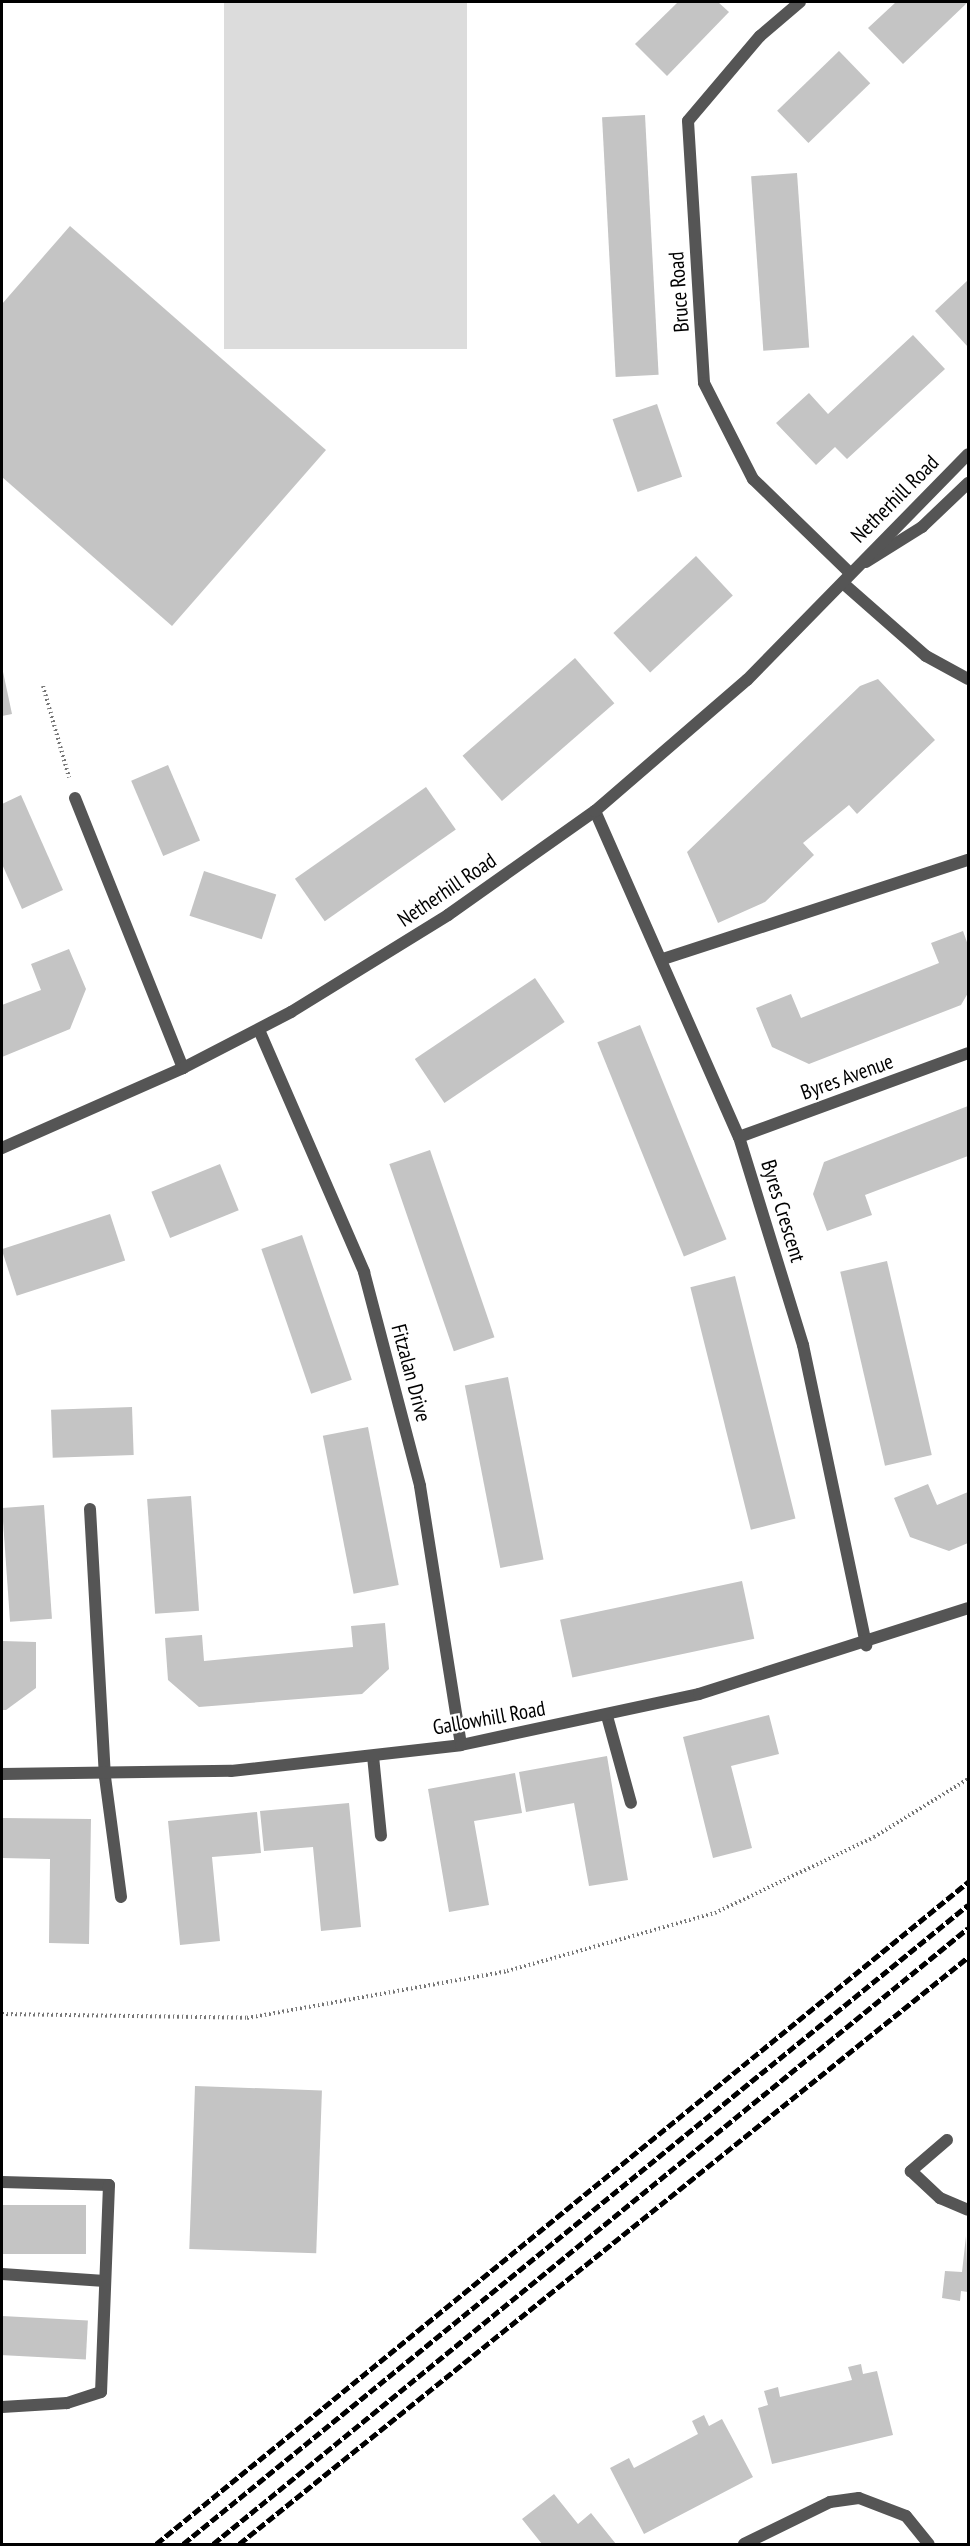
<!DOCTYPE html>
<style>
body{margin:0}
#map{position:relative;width:970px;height:2546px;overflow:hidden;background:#fff;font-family:"PT Sans Narrow",sans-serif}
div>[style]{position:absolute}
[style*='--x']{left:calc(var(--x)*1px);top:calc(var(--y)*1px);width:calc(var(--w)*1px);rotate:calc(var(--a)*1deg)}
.green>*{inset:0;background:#dcdcdc;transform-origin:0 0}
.building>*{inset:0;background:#c4c4c4;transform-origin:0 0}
.path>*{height:4px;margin-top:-2px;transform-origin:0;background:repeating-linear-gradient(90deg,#777 0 1.5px,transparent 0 4.5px)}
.lane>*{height:12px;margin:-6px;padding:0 6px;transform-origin:6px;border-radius:6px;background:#555}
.street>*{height:12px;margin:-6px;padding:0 6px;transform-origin:6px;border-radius:6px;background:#555}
.rail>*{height:4.5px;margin-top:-2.25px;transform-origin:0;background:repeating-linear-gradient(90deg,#000 0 9px,transparent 0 12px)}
span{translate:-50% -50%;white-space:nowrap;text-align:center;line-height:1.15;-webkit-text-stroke:4.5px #fff;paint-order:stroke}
.street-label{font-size:21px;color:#000}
.frame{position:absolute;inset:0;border:3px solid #000;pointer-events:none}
</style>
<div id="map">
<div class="green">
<i style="left:224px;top:2px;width:243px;height:347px"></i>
</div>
<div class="building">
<i style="clip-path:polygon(678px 2px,718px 2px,729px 12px,667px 76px,635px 44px)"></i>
<i style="clip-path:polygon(896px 2px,968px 2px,903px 64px,868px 28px)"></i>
<i style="left:839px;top:51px;width:45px;height:86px;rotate:46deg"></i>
<i style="left:645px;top:115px;width:260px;height:43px;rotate:87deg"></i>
<i style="left:797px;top:173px;width:175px;height:46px;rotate:86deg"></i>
<i style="clip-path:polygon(70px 226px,326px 450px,172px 626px,2px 477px,2px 304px)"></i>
<i style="clip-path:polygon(968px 280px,968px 347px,935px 311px)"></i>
<i style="clip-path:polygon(913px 335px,945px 369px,847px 459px,835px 447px,816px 465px,776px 423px,809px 393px,828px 414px)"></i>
<i style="left:657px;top:404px;width:77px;height:47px;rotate:71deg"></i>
<i style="left:696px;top:556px;width:54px;height:113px;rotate:47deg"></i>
<i style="left:575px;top:658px;width:60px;height:149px;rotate:49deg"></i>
<i style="clip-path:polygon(2px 667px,12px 714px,2px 716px)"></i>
<i style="clip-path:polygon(878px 679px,935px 740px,857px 814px,849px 805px,803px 843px,814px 855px,765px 902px,718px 923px,687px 852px,860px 686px)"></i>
<i style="left:168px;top:765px;width:82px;height:40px;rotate:67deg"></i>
<i style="left:426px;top:787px;width:52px;height:160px;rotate:55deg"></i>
<i style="clip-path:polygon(21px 795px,63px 890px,22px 909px,2px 864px,2px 804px)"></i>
<i style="left:204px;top:871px;width:76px;height:47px;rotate:18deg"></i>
<i style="clip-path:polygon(963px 931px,968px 945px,968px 993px,961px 1005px,809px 1064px,772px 1047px,756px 1008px,791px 994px,801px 1018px,939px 963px,931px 943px)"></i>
<i style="clip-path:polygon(69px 949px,86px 989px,70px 1029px,2px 1057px,2px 1005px,41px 990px,31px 964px)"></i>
<i style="left:535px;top:978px;width:53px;height:145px;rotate:56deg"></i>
<i style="left:640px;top:1025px;width:231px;height:46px;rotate:68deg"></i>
<i style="clip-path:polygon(968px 1106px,968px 1156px,865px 1195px,872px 1215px,827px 1231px,813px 1194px,824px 1162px)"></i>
<i style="left:430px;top:1150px;width:198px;height:43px;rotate:71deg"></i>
<i style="left:220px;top:1164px;width:50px;height:74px;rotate:68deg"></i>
<i style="left:110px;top:1214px;width:49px;height:114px;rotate:72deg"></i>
<i style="left:302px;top:1235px;width:153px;height:43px;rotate:71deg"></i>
<i style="left:887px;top:1261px;width:199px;height:48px;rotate:77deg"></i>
<i style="left:735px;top:1276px;width:250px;height:46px;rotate:76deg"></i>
<i style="left:508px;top:1377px;width:186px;height:44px;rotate:79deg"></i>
<i style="left:132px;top:1407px;width:48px;height:81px;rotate:88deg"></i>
<i style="left:368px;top:1427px;width:161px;height:46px;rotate:79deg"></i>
<i style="clip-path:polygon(928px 1484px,937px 1505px,968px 1492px,968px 1543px,949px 1551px,910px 1537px,894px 1498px)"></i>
<i style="left:191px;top:1496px;width:115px;height:44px;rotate:86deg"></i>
<i style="left:44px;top:1505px;width:114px;height:42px;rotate:86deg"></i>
<i style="left:742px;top:1581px;width:59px;height:186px;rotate:78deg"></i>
<i style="clip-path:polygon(385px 1623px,389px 1669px,362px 1694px,199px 1707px,168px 1680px,165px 1638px,202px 1635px,204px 1661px,353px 1647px,351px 1626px)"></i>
<i style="clip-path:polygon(2px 1641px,36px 1642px,36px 1688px,6px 1710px,2px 1710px)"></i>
<i style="clip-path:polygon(769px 1715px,779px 1754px,731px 1766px,752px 1848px,713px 1858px,683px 1737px)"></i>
<i style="clip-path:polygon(607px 1756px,628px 1880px,589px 1886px,574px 1803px,526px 1812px,519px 1772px)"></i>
<i style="clip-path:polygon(515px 1773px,522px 1813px,474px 1821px,489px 1905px,449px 1912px,428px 1789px)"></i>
<i style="clip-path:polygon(349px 1803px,361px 1927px,321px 1931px,313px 1847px,264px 1851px,260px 1811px)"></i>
<i style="clip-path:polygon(257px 1812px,261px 1853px,212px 1857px,220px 1941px,180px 1945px,168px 1821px)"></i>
<i style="clip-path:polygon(2px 1818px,91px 1819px,89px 1944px,49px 1943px,50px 1859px,2px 1858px)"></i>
<i style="left:195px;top:2086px;width:127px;height:163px;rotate:2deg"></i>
<i style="left:2px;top:2205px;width:84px;height:49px"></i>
<i style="clip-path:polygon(966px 2236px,968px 2292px,961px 2291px,960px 2301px,942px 2298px,945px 2271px,962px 2272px)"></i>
<i style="left:2px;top:2316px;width:86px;height:39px;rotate:3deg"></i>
<i style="clip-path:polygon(861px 2364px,863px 2374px,877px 2371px,893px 2435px,772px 2464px,758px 2408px,768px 2405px,764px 2391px,778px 2387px,780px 2397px,852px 2380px,848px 2367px)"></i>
<i style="clip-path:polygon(704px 2415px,709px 2426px,722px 2419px,753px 2477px,644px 2534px,610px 2468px,629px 2458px,634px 2468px,698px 2434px,692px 2421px)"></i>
<i style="clip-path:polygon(554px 2494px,578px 2524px,591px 2513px,616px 2544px,542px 2544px,522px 2519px)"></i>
</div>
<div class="path">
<i style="--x:43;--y:686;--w:95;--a:74.1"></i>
<i style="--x:2;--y:2014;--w:245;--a:0.9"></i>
<i style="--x:247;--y:2018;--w:264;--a:-10.2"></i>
<i style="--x:507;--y:1971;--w:216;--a:-15.6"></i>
<i style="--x:715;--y:1913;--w:176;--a:-25.5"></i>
<i style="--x:874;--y:1837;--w:110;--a:-31.7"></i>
</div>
<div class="lane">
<i style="--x:663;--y:959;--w:321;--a:-18"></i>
<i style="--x:607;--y:1716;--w:90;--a:74.6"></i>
<i style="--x:373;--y:1756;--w:80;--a:84.3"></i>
<i style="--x:105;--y:1777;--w:121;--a:82.4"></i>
<i style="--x:2;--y:2274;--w:103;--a:3.9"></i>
</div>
<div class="street">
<i style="--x:800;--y:2;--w:52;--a:139.6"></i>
<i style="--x:760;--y:36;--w:111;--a:130.3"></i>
<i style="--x:688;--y:121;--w:262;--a:86.5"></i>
<i style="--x:704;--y:383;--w:108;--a:63"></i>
<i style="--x:753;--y:479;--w:134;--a:44.1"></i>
<i style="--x:866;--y:562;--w:66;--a:-32"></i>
<i style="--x:922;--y:527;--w:64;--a:-43.7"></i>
<i style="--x:844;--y:584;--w:109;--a:41.3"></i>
<i style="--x:926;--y:656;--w:48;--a:28.7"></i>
<i style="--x:75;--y:798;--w:291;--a:68.2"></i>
<i style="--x:595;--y:811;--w:356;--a:66.2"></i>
<i style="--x:739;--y:1137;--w:218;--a:72.9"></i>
<i style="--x:803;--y:1345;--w:307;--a:78.1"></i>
<i style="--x:259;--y:1030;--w:264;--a:66.5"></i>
<i style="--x:364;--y:1272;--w:221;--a:75.3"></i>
<i style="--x:420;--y:1486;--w:262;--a:81"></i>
<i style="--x:739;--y:1137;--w:244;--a:-20.1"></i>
<i style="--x:2;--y:1148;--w:198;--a:-23.8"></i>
<i style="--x:183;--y:1068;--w:122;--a:-27.4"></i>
<i style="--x:291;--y:1012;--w:185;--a:-31.7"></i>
<i style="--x:448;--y:915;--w:180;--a:-35.3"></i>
<i style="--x:595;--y:811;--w:201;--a:-40.8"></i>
<i style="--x:747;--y:680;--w:316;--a:-45.6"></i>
<i style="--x:90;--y:1509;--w:268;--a:86.8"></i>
<i style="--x:2;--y:1774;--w:229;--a:-0.8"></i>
<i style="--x:231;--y:1771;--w:231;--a:-6.4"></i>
<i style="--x:461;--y:1745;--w:243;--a:-12.1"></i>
<i style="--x:699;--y:1694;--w:282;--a:-17.7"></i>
<i style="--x:947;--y:2140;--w:48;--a:139.3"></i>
<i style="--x:911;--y:2171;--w:40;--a:43"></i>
<i style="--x:940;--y:2198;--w:30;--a:23"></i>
<i style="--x:2;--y:2182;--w:107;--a:1.6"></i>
<i style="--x:109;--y:2185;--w:207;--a:92.2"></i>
<i style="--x:101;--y:2392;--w:36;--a:162"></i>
<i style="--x:67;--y:2403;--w:65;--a:176.5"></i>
<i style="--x:744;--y:2544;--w:96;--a:-26"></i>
<i style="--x:830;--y:2502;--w:29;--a:-8"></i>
<i style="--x:859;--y:2498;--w:50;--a:21"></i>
<i style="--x:906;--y:2516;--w:36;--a:51"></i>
</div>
<div class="rail">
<i style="--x:156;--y:2544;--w:1048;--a:-39.19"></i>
<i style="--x:183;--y:2544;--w:1012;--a:-39.15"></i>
<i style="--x:213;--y:2544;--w:974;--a:-39.21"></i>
<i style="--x:239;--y:2544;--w:936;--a:-38.84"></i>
</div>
<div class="street-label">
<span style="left:679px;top:292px;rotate:-94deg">Bruce Road</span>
<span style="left:895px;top:499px;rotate:-45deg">Netherhill Road</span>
<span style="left:447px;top:890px;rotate:-34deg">Netherhill Road</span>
<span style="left:847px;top:1077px;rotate:-20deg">Byres Avenue</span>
<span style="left:783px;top:1211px;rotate:73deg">Byres Crescent</span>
<span style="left:411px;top:1373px;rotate:75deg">Fitzalan Drive</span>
<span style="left:489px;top:1718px;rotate:-10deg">Gallowhill Road</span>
</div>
<div class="frame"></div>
</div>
